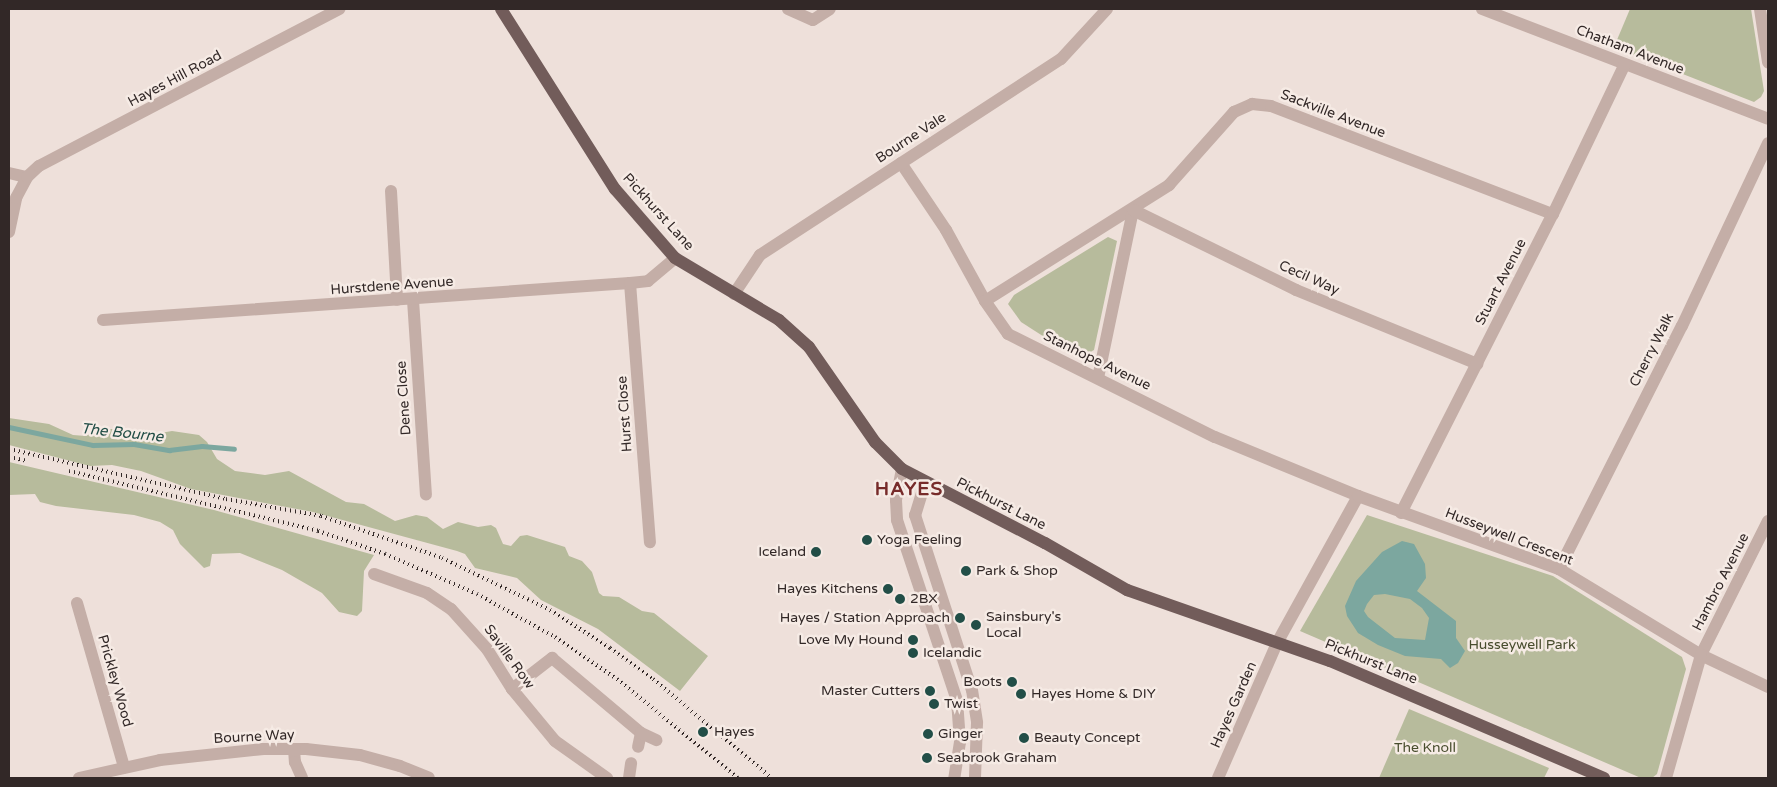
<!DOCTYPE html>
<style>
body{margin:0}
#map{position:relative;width:1777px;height:787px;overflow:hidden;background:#eee0da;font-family:"Varela Round",sans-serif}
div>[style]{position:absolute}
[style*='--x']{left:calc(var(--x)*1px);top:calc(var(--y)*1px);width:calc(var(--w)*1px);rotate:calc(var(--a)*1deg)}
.green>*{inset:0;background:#b7bb9c}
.water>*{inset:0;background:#7ca79f}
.stream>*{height:4.5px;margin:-2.25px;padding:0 2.25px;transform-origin:2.25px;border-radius:2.25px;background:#7ca79f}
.minor>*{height:12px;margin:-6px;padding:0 6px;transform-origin:6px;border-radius:6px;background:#c4aea7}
.major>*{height:12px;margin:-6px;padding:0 6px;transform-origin:6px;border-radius:6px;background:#725c5a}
.rail>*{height:4px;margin-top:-2px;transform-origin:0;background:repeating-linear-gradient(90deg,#322827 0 1px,transparent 0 5px)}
.dots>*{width:14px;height:14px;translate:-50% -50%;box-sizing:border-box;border:2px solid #f6ebe5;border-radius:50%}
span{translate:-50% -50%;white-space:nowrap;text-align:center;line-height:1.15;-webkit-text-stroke:5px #f6ebe5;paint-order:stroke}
.street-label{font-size:14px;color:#322827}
.poi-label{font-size:14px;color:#322827}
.left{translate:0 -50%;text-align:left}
.right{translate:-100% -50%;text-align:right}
.park-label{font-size:14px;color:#484d2e}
.water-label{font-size:15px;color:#224e47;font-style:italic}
.district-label{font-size:19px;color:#772b2a;font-weight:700;letter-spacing:1px}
.frame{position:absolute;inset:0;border:10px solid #322827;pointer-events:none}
</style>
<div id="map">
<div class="green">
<i style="clip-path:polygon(1630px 9px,1751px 9px,1764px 91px,1761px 97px,1754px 102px,1614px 47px)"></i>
<i style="clip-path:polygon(1108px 237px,1117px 241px,1094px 350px,1081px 357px,1063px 349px,1021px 322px,1008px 304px,1014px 295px)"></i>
<i style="clip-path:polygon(9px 418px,49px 424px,73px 435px,86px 436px,98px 429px,117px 429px,143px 436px,172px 431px,199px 435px,207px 442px,217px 459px,235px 471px,265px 475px,289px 471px,346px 502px,364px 504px,395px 521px,416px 515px,427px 517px,443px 529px,458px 522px,478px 527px,491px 525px,496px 528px,503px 544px,511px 546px,520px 536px,527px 535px,565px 547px,569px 556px,582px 561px,592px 572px,599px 593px,603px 596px,619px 597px,642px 611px,654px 613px,708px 656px,680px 691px,598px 629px,541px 600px,517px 578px,475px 568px,465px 554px,457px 551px,313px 512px,191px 489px,141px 471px,112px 465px,90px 466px,9px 445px)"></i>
<i style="clip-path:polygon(9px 462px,214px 510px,374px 555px,364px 571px,362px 611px,357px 616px,339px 612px,322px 593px,282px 570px,240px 553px,212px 554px,210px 566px,204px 568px,180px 544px,173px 530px,160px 522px,134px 515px,56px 506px,40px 502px,35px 494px,9px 495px)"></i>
<i style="clip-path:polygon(1367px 515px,1553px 576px,1682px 657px,1686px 669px,1657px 774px,1652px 778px,1641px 778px,1300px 631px)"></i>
<i style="clip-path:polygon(1409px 709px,1549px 768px,1544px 778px,1379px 778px)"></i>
</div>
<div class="water">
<i style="clip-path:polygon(evenodd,1402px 541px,1414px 544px,1425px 564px,1426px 578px,1417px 591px,1456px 621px,1456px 638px,1465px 651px,1458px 663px,1450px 668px,1441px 659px,1405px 656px,1378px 645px,1358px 633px,1347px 616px,1345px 606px,1356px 581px,1382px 552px,1402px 541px,1385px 594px,1410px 599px,1422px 608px,1429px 618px,1425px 640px,1395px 638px,1368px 617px,1364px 611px,1367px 604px,1374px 595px,1385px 594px)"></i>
</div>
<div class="stream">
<i style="--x:9;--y:427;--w:86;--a:12.1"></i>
<i style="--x:93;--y:445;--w:41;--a:-1.4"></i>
<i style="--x:134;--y:444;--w:36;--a:10"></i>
<i style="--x:169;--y:450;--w:33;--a:-7"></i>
<i style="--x:202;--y:446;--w:32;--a:5"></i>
</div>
<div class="minor">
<i style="--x:788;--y:9;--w:27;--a:24"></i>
<i style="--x:813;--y:20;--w:20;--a:-33"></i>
<i style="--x:1482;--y:9;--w:306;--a:21"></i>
<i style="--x:1760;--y:9;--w:54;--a:81.4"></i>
<i style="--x:901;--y:163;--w:81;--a:56.1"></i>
<i style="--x:946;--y:230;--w:81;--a:61.2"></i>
<i style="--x:985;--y:301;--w:40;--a:55.1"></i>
<i style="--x:1008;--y:334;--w:231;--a:26.5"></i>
<i style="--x:1215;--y:437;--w:155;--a:22.4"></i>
<i style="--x:9;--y:173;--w:18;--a:13"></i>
<i style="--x:391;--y:191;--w:109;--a:86.8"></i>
<i style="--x:9;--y:232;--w:35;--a:-78"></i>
<i style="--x:16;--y:198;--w:24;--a:-62"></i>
<i style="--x:27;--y:177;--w:16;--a:-43"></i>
<i style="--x:39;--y:166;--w:339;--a:-27.6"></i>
<i style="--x:630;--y:283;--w:260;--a:85.6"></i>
<i style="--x:734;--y:294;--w:47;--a:-56.3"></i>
<i style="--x:760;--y:255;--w:359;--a:-33.1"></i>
<i style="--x:1061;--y:59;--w:68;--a:-47.4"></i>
<i style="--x:413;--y:300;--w:195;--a:86.2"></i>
<i style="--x:985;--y:301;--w:218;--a:-32.2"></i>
<i style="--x:1169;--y:185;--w:98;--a:-48.3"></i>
<i style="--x:1234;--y:112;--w:20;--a:-24"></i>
<i style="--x:1252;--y:104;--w:19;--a:6"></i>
<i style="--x:1271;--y:106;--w:302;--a:21"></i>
<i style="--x:103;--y:320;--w:528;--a:-4.02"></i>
<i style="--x:630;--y:283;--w:18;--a:-6"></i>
<i style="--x:648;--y:281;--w:35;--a:-40"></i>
<i style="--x:1098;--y:378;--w:172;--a:-78.2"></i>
<i style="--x:1133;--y:210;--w:182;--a:26.1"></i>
<i style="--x:1296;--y:290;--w:196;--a:22.2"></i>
<i style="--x:902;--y:469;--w:32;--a:101"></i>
<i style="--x:896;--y:500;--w:20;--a:87"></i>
<i style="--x:897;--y:520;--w:190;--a:71.6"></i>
<i style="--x:957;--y:700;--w:42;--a:85.9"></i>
<i style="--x:960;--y:742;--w:36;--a:99"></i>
<i style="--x:925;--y:483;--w:34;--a:107"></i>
<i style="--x:915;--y:515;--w:184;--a:72"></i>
<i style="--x:972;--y:690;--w:33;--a:81"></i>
<i style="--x:977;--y:723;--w:55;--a:92.1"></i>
<i style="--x:1401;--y:513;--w:335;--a:-63.1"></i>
<i style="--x:1553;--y:214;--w:166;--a:-64.4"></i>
<i style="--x:1768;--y:521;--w:150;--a:116.6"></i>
<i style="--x:1701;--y:655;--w:74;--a:25.5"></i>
<i style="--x:1559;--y:569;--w:272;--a:-63.2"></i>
<i style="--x:1682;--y:326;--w:202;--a:-64.8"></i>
<i style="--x:374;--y:574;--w:56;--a:19.7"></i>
<i style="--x:427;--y:593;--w:29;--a:34"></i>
<i style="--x:451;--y:609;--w:54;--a:48"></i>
<i style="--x:487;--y:649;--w:47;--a:58"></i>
<i style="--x:512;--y:689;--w:67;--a:50.4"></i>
<i style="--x:555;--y:741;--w:64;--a:35.4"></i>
<i style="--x:77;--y:603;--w:171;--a:74"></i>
<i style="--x:512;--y:689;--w:51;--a:-37.8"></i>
<i style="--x:552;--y:658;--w:116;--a:40.1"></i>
<i style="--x:641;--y:733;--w:14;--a:102"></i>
<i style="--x:641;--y:733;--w:17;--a:25"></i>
<i style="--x:294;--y:749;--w:13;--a:86"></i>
<i style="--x:295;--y:762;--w:17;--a:66"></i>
<i style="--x:79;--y:778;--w:83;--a:-12.5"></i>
<i style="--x:160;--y:760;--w:104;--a:-6.1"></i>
<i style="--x:263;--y:749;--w:43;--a:0"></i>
<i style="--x:306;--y:749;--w:54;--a:6.3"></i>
<i style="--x:360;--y:755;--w:41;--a:15.4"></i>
<i style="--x:400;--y:766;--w:31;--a:22"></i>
<i style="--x:629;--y:778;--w:15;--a:-82"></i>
<i style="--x:1218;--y:778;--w:147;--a:-66.4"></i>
<i style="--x:1277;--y:643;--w:168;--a:-61.1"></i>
<i style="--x:1358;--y:496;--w:214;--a:20"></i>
<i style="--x:1559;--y:569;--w:166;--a:31.2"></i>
<i style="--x:1701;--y:655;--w:128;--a:105.9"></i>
</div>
<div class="major">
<i style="--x:501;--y:9;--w:213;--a:57.7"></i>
<i style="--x:615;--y:189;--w:91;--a:49"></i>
<i style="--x:675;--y:258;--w:121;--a:30.8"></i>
<i style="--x:779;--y:320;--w:40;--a:42"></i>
<i style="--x:809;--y:347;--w:116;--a:55.2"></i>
<i style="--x:875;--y:442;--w:38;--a:45"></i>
<i style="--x:902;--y:469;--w:161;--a:27.4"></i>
<i style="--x:1045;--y:543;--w:95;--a:29.8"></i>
<i style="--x:1127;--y:590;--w:215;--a:19.3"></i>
<i style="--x:1330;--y:661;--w:298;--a:23.1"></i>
</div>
<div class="rail">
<i style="--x:9;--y:449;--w:223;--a:13"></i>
<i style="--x:226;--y:499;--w:97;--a:10.1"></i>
<i style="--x:321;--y:516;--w:128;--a:19.1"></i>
<i style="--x:442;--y:558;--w:120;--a:25.7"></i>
<i style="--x:550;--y:610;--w:71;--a:32.3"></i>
<i style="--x:610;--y:648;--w:53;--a:35.8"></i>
<i style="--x:653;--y:679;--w:155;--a:39.8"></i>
<i style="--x:9;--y:457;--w:19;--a:12"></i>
<i style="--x:69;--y:471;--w:256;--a:13.5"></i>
<i style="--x:318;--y:531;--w:71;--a:18.9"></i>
<i style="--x:385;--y:554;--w:100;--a:23.5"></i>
<i style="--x:477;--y:594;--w:89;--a:28.9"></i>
<i style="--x:555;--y:637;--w:75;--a:34.1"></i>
<i style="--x:617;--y:679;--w:156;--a:39.3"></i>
</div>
<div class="dots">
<i style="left:867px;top:540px;background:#224e47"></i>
<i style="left:816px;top:552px;background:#224e47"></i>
<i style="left:966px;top:571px;background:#224e47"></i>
<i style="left:888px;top:589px;background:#224e47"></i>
<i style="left:900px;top:599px;background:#224e47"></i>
<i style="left:960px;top:618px;background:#224e47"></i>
<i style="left:976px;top:625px;background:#224e47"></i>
<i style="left:913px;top:640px;background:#224e47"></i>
<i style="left:913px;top:653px;background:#224e47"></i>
<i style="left:1012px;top:682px;background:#224e47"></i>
<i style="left:930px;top:691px;background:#224e47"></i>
<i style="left:1021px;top:694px;background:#224e47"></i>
<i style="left:934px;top:704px;background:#224e47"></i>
<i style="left:703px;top:732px;background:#224e47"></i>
<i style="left:928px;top:734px;background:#224e47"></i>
<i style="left:1024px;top:738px;background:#224e47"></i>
<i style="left:927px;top:758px;background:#224e47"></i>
</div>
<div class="street-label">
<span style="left:1630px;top:50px;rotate:21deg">Chatham Avenue</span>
<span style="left:175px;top:79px;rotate:-28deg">Hayes Hill Road</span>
<span style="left:1333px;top:114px;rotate:21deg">Sackville Avenue</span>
<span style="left:911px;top:138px;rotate:-33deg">Bourne Vale</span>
<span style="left:658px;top:212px;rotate:48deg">Pickhurst Lane</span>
<span style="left:1309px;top:278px;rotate:24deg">Cecil Way</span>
<span style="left:1501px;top:282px;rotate:-63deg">Stuart Avenue</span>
<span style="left:392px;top:286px;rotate:-4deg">Hurstdene Avenue</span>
<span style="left:1652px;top:350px;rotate:-63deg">Cherry Walk</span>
<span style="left:1097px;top:361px;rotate:26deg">Stanhope Avenue</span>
<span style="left:404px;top:398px;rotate:-94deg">Dene Close</span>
<span style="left:625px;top:414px;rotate:-94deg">Hurst Close</span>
<span style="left:1001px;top:504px;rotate:27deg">Pickhurst Lane</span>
<span style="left:1509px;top:537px;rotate:21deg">Husseywell Crescent</span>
<span style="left:1721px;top:582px;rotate:-63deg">Hambro Avenue</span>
<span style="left:509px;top:657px;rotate:54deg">Saville Row</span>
<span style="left:1371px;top:662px;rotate:22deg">Pickhurst Lane</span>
<span style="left:115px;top:681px;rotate:74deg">Prickley Wood</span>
<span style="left:1234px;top:705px;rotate:-66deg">Hayes Garden</span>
<span style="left:254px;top:737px;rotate:-3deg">Bourne Way</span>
</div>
<div class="poi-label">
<span class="left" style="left:877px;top:540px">Yoga Feeling</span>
<span class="right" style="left:806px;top:552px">Iceland</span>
<span class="left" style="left:976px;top:571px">Park &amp; Shop</span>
<span class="right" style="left:878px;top:589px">Hayes Kitchens</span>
<span class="left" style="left:910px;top:599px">2BX</span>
<span class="left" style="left:986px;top:625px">Sainsbury's<br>Local</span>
<span class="right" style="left:950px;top:618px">Hayes / Station Approach</span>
<span class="right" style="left:903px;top:640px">Love My Hound</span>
<span class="left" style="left:923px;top:653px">Icelandic</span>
<span class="right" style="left:1002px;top:682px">Boots</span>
<span class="right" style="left:920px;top:691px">Master Cutters</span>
<span class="left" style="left:1031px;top:694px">Hayes Home &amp; DIY</span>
<span class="left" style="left:944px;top:704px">Twist</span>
<span class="left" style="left:714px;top:732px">Hayes</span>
<span class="left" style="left:938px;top:734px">Ginger</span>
<span class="left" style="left:1034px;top:738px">Beauty Concept</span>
<span class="left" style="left:937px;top:758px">Seabrook Graham</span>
</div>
<div class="park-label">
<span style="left:1522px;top:645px">Husseywell Park</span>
<span style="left:1425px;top:748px">The Knoll</span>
</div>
<div class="water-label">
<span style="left:122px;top:433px;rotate:6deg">The Bourne</span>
</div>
<div class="district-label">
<span style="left:909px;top:490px">HAYES</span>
</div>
<div class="frame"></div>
</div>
